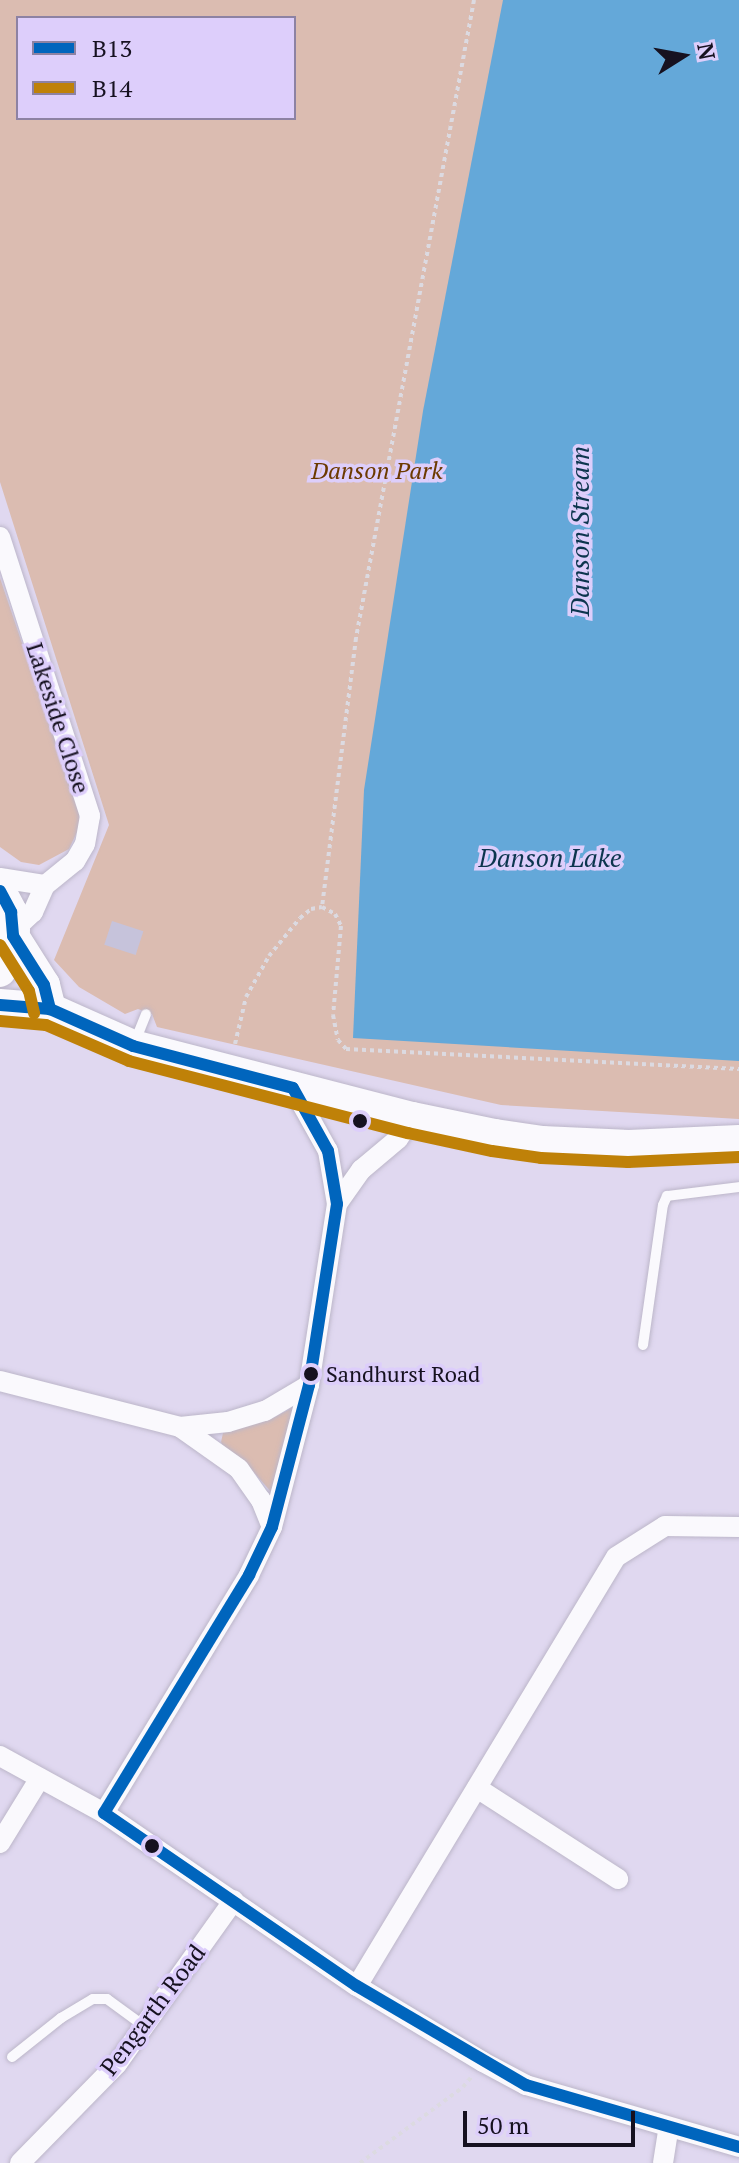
<!DOCTYPE html>
<style>
body{margin:0}
#map{position:relative;width:739px;height:2163px;overflow:hidden;background:#e0d8f0;font-family:"PT Serif",serif}
div>[style]{position:absolute}
[style*='--x']{left:calc(var(--x)*1px);top:calc(var(--y)*1px);width:calc(var(--w)*1px);rotate:calc(var(--a)*1deg)}
.green>*{inset:0;background:#dbbcb1}
.water>*{inset:0;background:#64a8d9}
.building>*{inset:0;background:#c6c3db;transform-origin:0 0}
.path>*{height:4px;margin-top:-2px;transform-origin:0;background:repeating-linear-gradient(90deg,#dcdae1 0 4px,transparent 0 8px)}
.roads{filter:drop-shadow(0 0 2px #bcb6c9) drop-shadow(0 0 2px #bcb6c9)}
.service>*{height:10px;margin:-5px;padding:0 5px;transform-origin:5px;border-radius:5px;background:#faf9fd}
.minor>*{height:20px;margin:-10px;padding:0 10px;transform-origin:10px;border-radius:10px;background:#faf9fd}
.primary>*{height:32px;margin:-16px;padding:0 16px;transform-origin:16px;border-radius:16px;background:#faf9fd}
.bus-1>*{height:12px;margin:-6px;padding:0 6px;transform-origin:6px;border-radius:6px;background:#0065bd}
.bus-2>*{height:12px;margin:-6px;padding:0 6px;transform-origin:6px;border-radius:6px;background:#bf8108}
.dots>*{width:22px;height:22px;translate:-50% -50%;box-sizing:border-box;border:4px solid #ddcefb;border-radius:50%}
span{translate:-50% -50%;white-space:nowrap;text-align:center;line-height:1.15;-webkit-text-stroke:7px #ddcefb;paint-order:stroke}
.bus-label{font-size:22px;color:#161120}
.left{translate:0 -50%;text-align:left}
.park-label{font-size:24px;color:#6c3a00;font-style:italic}
.street-label{font-size:24px;color:#161120}
.water-label{font-size:26px;color:#0c354e;font-style:italic}
.legend{position:absolute;left:16px;top:16px;width:280px;height:104px;box-sizing:border-box;background:#ddcefb;border:2px solid #8d82a3;margin:0;padding:10px 14px;list-style:none;font-size:24px;color:#161120}
.legend li{display:flex;align-items:center;gap:16px;height:40px}
.legend b{width:40px;border:2px solid #8d82a3}
.north{position:absolute;left:643px;top:16px;width:80px;height:80px;-webkit-text-stroke:6px #ddcefb;paint-order:stroke;rotate:79deg;font-size:22px;font-weight:700;line-height:32px;text-align:center;color:#161120}
.north::after{content:'';display:block;margin:auto;width:28px;height:36px;background:#161120;clip-path:polygon(50% 0,100% 100%,50% 72%,0 100%)}
.scale{position:absolute;left:463px;top:2111px;width:172px;height:36px;box-sizing:border-box;border:4px solid #161120;border-top:0;padding-left:10px;font-size:24px;line-height:28px;white-space:nowrap;color:#161120;-webkit-text-stroke:6px #ddcefb;paint-order:stroke}
</style>
<div id="map">
<div class="green">
<i style="clip-path:polygon(evenodd,0 0,739px 0,739px 1119px,501px 1105px,157px 1027px,152px 1014px,138px 1009px,125px 1014px,79px 987px,54px 960px,109px 825px,0 482px,0 0,18px 18px,294px 18px,294px 118px,18px 118px,18px 18px)"></i>
<i style="clip-path:polygon(0 578px,79px 812px,79px 828px,69px 849px,39px 865px,21px 862px,0 847px)"></i>
<i style="clip-path:polygon(292px 1408px,295px 1413px,272px 1493px,242px 1459px,225px 1450px,221px 1442px,223px 1433px,273px 1418px)"></i>
</div>
<div class="water">
<i style="clip-path:polygon(503px 0,739px 0,739px 1061px,353px 1038px,364px 790px,423px 411px)"></i>
</div>
<div class="building">
<i style="left:112px;top:921px;width:33px;height:25px;rotate:18deg"></i>
</div>
<div class="path">
<i style="--x:474;--y:0;--w:649;--a:100.48"></i>
<i style="--x:356;--y:638;--w:271;--a:97.2"></i>
<i style="--x:322;--y:907;--w:15;--a:28"></i>
<i style="--x:335;--y:914;--w:13;--a:63"></i>
<i style="--x:341;--y:926;--w:89;--a:95.1"></i>
<i style="--x:333;--y:1015;--w:25;--a:79"></i>
<i style="--x:338;--y:1040;--w:12;--a:48"></i>
<i style="--x:346;--y:1049;--w:394;--a:2.9"></i>
<i style="--x:235;--y:1044;--w:48;--a:-76.8"></i>
<i style="--x:246;--y:997;--w:47;--a:-60.7"></i>
<i style="--x:269;--y:956;--w:49;--a:-50.8"></i>
<i style="--x:300;--y:918;--w:14;--a:-39"></i>
<i style="--x:311;--y:909;--w:11;--a:-10"></i>
<i style="--x:360;--y:2163;--w:128;--a:-36.4"></i>
<i style="--x:463;--y:2087;--w:13;--a:-51"></i>
</div>
<div class="roads">
<div class="service">
<i style="--x:134;--y:1044;--w:32;--a:-68"></i>
<i style="--x:643;--y:1345;--w:141;--a:-81.9"></i>
<i style="--x:663;--y:1205;--w:10;--a:-66"></i>
<i style="--x:667;--y:1196;--w:73;--a:-7.1"></i>
<i style="--x:12;--y:2057;--w:63;--a:-38.5"></i>
<i style="--x:61;--y:2018;--w:37;--a:-31"></i>
<i style="--x:93;--y:1999;--w:14;--a:0"></i>
<i style="--x:107;--y:1999;--w:46;--a:36.1"></i>
</div>
<div class="minor">
<i style="--x:0;--y:537;--w:293;--a:72.1"></i>
<i style="--x:90;--y:816;--w:28;--a:100"></i>
<i style="--x:85;--y:844;--w:20;--a:120"></i>
<i style="--x:75;--y:861;--w:38;--a:141"></i>
<i style="--x:45;--y:885;--w:30;--a:114"></i>
<i style="--x:33;--y:912;--w:26;--a:137"></i>
<i style="--x:0;--y:878;--w:46;--a:8.8"></i>
<i style="--x:337;--y:1204;--w:42;--a:-54.8"></i>
<i style="--x:361;--y:1170;--w:48;--a:-40"></i>
<i style="--x:398;--y:1139;--w:25;--a:-56"></i>
<i style="--x:0;--y:1381;--w:186;--a:14.3"></i>
<i style="--x:180;--y:1427;--w:72;--a:35.4"></i>
<i style="--x:239;--y:1469;--w:38;--a:55"></i>
<i style="--x:261;--y:1500;--w:29;--a:68"></i>
<i style="--x:180;--y:1427;--w:48;--a:-5.9"></i>
<i style="--x:228;--y:1422;--w:39;--a:-17"></i>
<i style="--x:265;--y:1411;--w:51;--a:-30.6"></i>
<i style="--x:0;--y:1756;--w:119;--a:28.7"></i>
<i style="--x:104;--y:1813;--w:306;--a:34.4"></i>
<i style="--x:357;--y:1986;--w:147;--a:31.1"></i>
<i style="--x:483;--y:2062;--w:49;--a:28.1"></i>
<i style="--x:526;--y:2085;--w:222;--a:16.2"></i>
<i style="--x:477;--y:1788;--w:168;--a:32.8"></i>
<i style="--x:104;--y:1813;--w:279;--a:-58.6"></i>
<i style="--x:249;--y:1575;--w:53;--a:-64.4"></i>
<i style="--x:272;--y:1527;--w:147;--a:-75.4"></i>
<i style="--x:309;--y:1385;--w:183;--a:-81.2"></i>
<i style="--x:337;--y:1204;--w:54;--a:-99.6"></i>
<i style="--x:328;--y:1151;--w:72;--a:-119.1"></i>
<i style="--x:0;--y:1843;--w:76;--a:-58.4"></i>
<i style="--x:357;--y:1986;--w:501;--a:-58.88"></i>
<i style="--x:616;--y:1557;--w:58;--a:-32.3"></i>
<i style="--x:665;--y:1526;--w:74;--a:0.8"></i>
<i style="--x:20;--y:2163;--w:139;--a:-45.6"></i>
<i style="--x:117;--y:2064;--w:201;--a:-54.5"></i>
<i style="--x:663;--y:2163;--w:36;--a:-81"></i>
</div>
<div class="primary">
<i style="--x:0;--y:891;--w:24;--a:62"></i>
<i style="--x:11;--y:912;--w:18;--a:81"></i>
<i style="--x:14;--y:930;--w:28;--a:103"></i>
<i style="--x:8;--y:957;--w:16;--a:120"></i>
<i style="--x:13;--y:936;--w:58;--a:57.7"></i>
<i style="--x:44;--y:985;--w:25;--a:76"></i>
<i style="--x:0;--y:1005;--w:50;--a:4.6"></i>
<i style="--x:50;--y:1009;--w:91;--a:24"></i>
<i style="--x:133;--y:1046;--w:288;--a:14.5"></i>
<i style="--x:412;--y:1118;--w:85;--a:11.6"></i>
<i style="--x:495;--y:1135;--w:48;--a:8.5"></i>
<i style="--x:542;--y:1142;--w:87;--a:2.6"></i>
<i style="--x:629;--y:1146;--w:110;--a:-2.6"></i>
</div>
</div>
<div class="bus-1">
<i style="--x:0;--y:891;--w:24;--a:62"></i>
<i style="--x:11;--y:912;--w:24;--a:85"></i>
<i style="--x:13;--y:936;--w:58;--a:57.7"></i>
<i style="--x:44;--y:985;--w:25;--a:76"></i>
<i style="--x:0;--y:1005;--w:50;--a:4.6"></i>
<i style="--x:50;--y:1009;--w:91;--a:24"></i>
<i style="--x:133;--y:1046;--w:165;--a:14.7"></i>
<i style="--x:104;--y:1813;--w:279;--a:-58.6"></i>
<i style="--x:249;--y:1575;--w:53;--a:-64.4"></i>
<i style="--x:272;--y:1527;--w:147;--a:-75.4"></i>
<i style="--x:309;--y:1385;--w:183;--a:-81.2"></i>
<i style="--x:337;--y:1204;--w:54;--a:-99.6"></i>
<i style="--x:328;--y:1151;--w:72;--a:-119.1"></i>
<i style="--x:104;--y:1813;--w:306;--a:34.4"></i>
<i style="--x:357;--y:1986;--w:196;--a:30.4"></i>
<i style="--x:526;--y:2085;--w:222;--a:16.2"></i>
</div>
<div class="bus-2">
<i style="--x:0;--y:945;--w:54;--a:57.8"></i>
<i style="--x:29;--y:991;--w:23;--a:77"></i>
<i style="--x:0;--y:1021;--w:46;--a:5"></i>
<i style="--x:46;--y:1025;--w:90;--a:23.4"></i>
<i style="--x:129;--y:1061;--w:288;--a:14.5"></i>
<i style="--x:408;--y:1133;--w:86;--a:12.1"></i>
<i style="--x:492;--y:1151;--w:49;--a:8.1"></i>
<i style="--x:541;--y:1158;--w:87;--a:2.6"></i>
<i style="--x:628;--y:1162;--w:111;--a:-2.6"></i>
</div>
<div class="dots">
<i style="left:360px;top:1121px;background:#161120"></i>
<i style="left:311px;top:1374px;background:#161120"></i>
<i style="left:152px;top:1846px;background:#161120"></i>
</div>
<div class="bus-label">
<span class="left" style="left:326px;top:1374px">Sandhurst Road</span>
</div>
<div class="park-label">
<span style="left:377px;top:471px">Danson Park</span>
</div>
<div class="street-label">
<span style="left:58px;top:718px;rotate:72deg">Lakeside Close</span>
<span style="left:153px;top:2010px;rotate:-53deg">Pengarth Road</span>
</div>
<div class="water-label">
<span style="left:580px;top:531px;rotate:-90deg">Danson Stream</span>
<span style="left:550px;top:858px">Danson Lake</span>
</div>
<ul class="legend">
<li><b style="height:10px;background:#0065bd"></b>B13</li>
<li><b style="height:10px;background:#bf8108"></b>B14</li>
</ul>
<div class="north">N</div>
<div class="scale">50 m</div>
</div>
